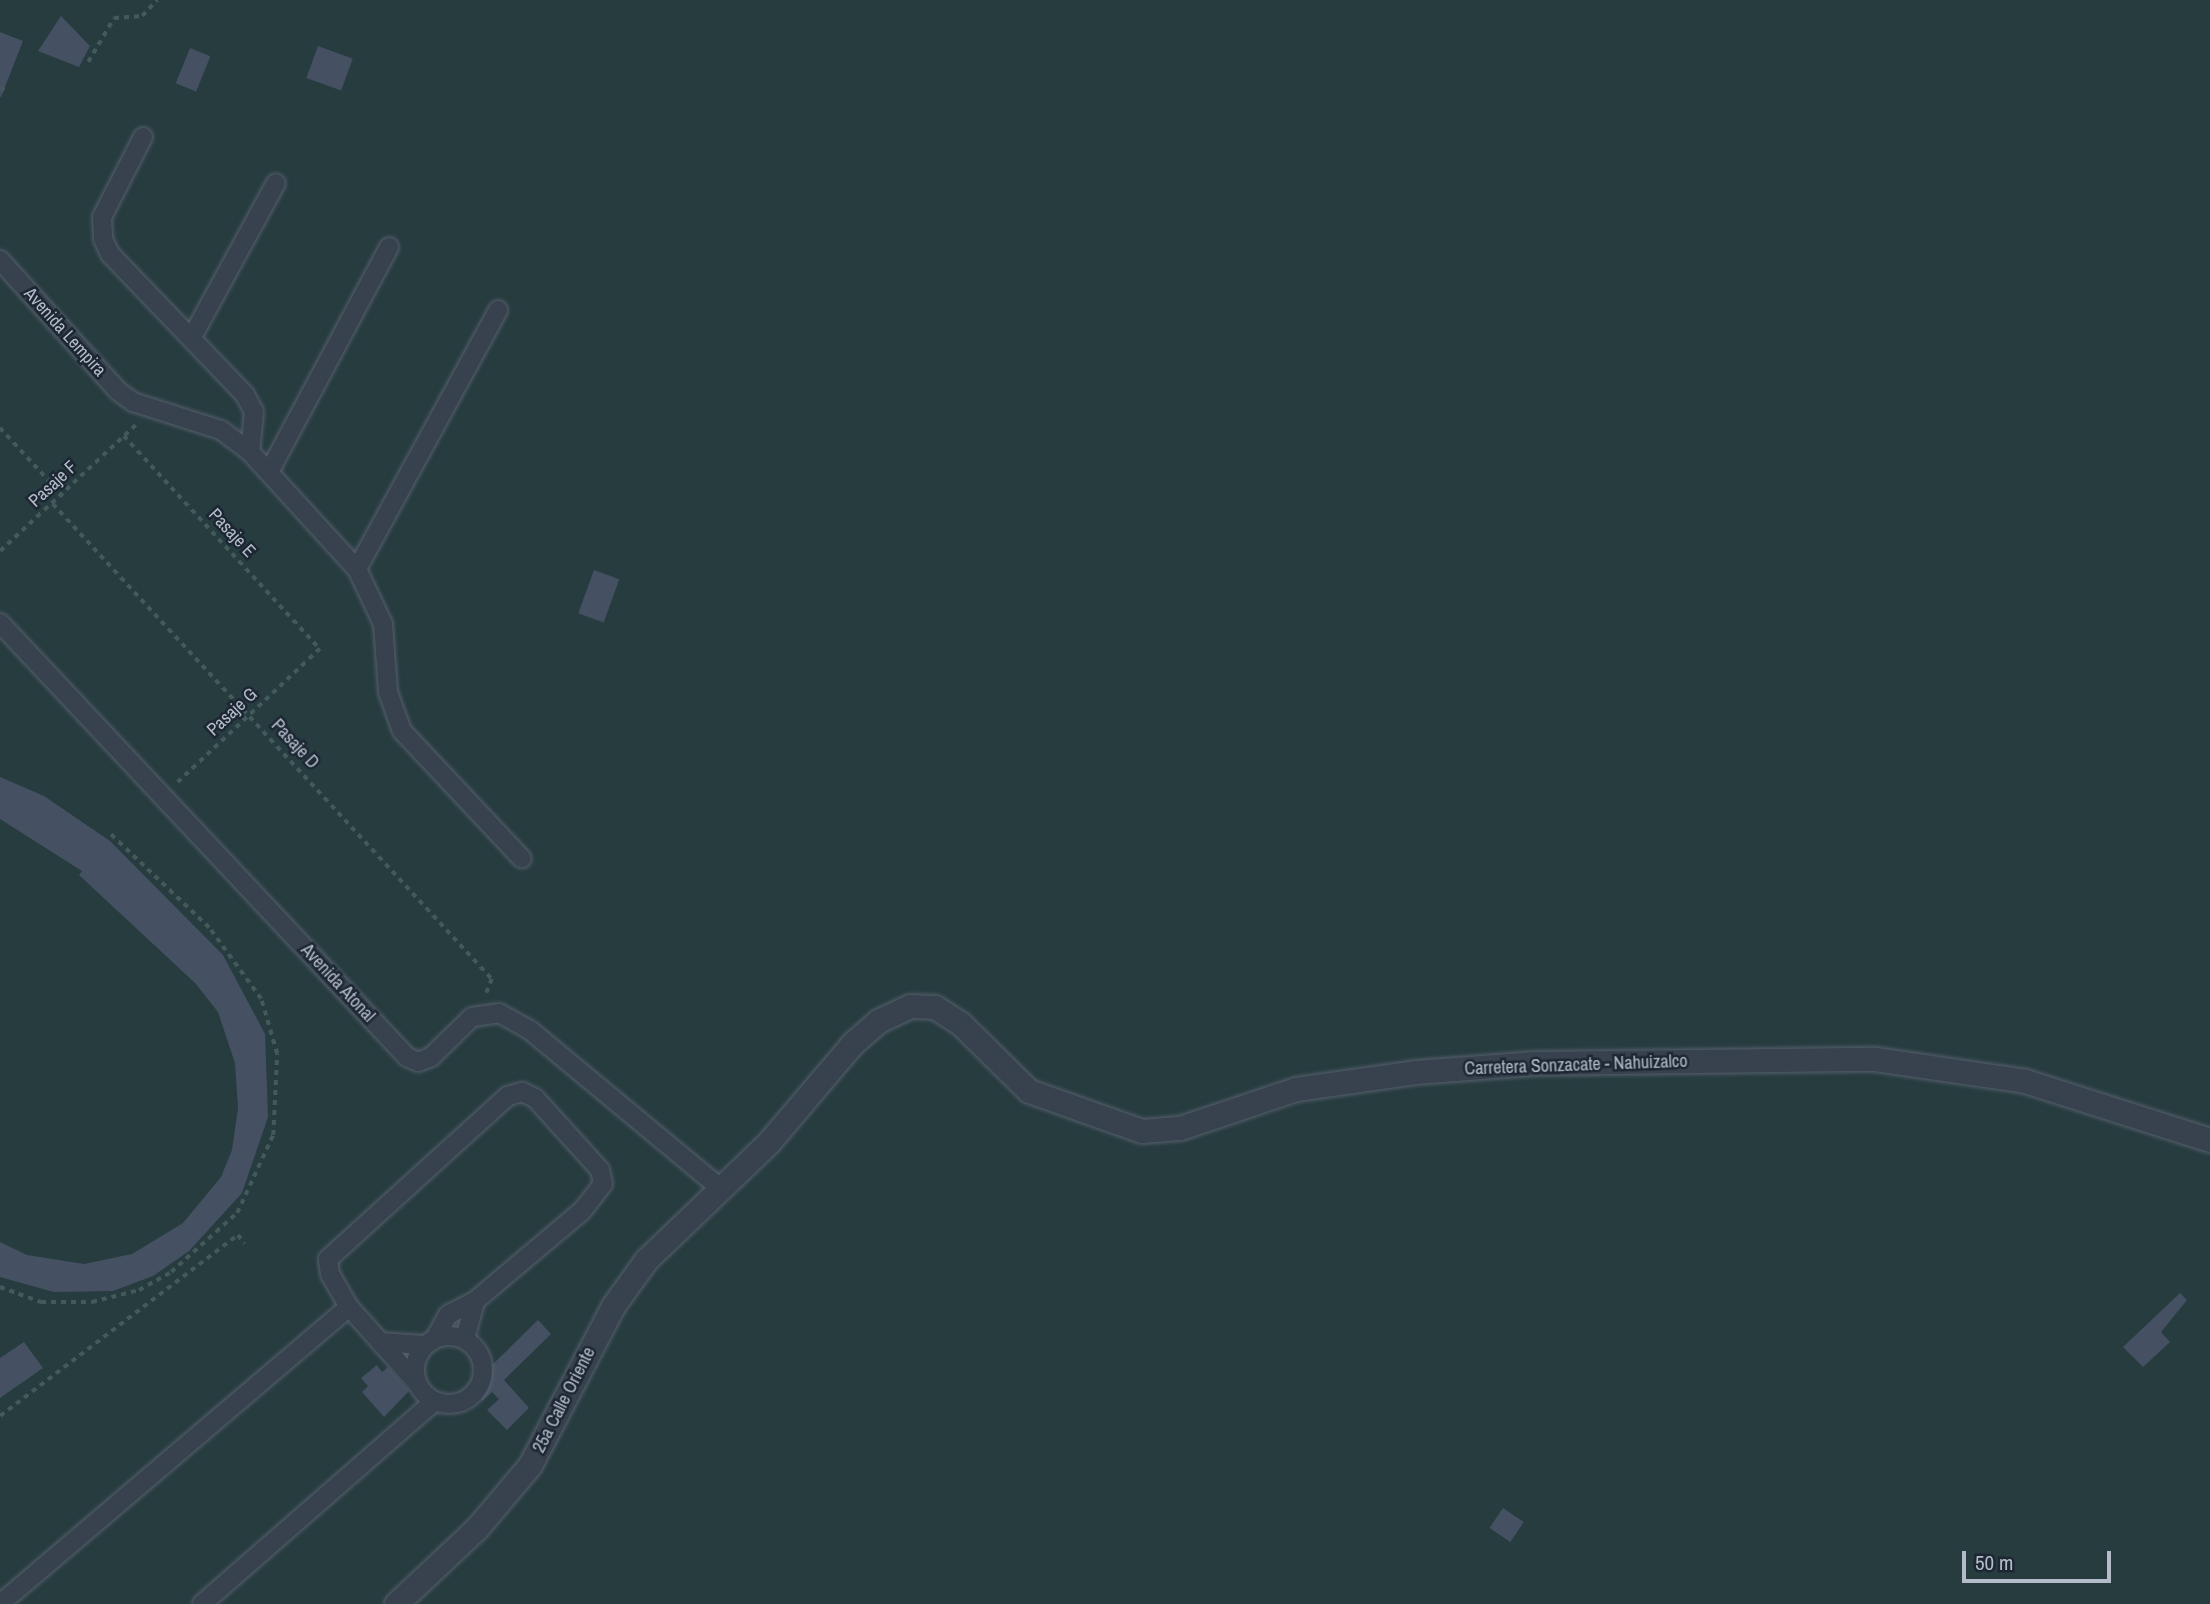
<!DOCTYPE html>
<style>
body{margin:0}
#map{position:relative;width:2210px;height:1604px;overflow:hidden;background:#242f3e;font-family:"Archivo Narrow",sans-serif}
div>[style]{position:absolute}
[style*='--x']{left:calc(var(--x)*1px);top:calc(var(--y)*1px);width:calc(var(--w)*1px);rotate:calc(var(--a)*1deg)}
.green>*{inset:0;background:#263c3f;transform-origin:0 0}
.building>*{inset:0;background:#455162;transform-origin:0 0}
.path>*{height:3.5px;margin-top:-1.75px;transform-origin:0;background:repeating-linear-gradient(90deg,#44595c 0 5px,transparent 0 10px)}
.roads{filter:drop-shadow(0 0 2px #565f6c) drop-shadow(0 0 2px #565f6c)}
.minor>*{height:18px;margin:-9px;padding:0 9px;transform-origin:9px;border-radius:9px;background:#38414e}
.minor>.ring{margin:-9px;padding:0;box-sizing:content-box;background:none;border:18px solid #38414e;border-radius:50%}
.tertiary>*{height:23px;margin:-11.5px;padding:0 11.5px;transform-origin:11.5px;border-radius:11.5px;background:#38414e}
span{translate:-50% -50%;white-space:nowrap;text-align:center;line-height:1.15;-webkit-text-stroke:5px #1d2633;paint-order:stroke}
.street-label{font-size:18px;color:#b4bcc9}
.scale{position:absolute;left:1962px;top:1551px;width:149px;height:32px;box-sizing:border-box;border:4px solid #b4bcc9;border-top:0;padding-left:9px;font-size:21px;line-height:24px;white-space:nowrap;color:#b4bcc9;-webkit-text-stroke:5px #1d2633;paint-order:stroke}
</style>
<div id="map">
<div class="green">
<i style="left:0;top:0;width:2210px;height:1604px"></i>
</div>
<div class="building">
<i style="clip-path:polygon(61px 16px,90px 46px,79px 67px,38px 51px)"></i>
<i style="clip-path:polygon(0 32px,23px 41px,1px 97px,0 97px)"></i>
<i style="left:318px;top:46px;width:37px;height:34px;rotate:20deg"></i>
<i style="left:190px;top:48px;width:22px;height:38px;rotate:22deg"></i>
<i style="left:594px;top:570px;width:27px;height:46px;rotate:20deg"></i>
<i style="clip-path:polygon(0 777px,44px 796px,110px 841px,223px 955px,265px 1034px,268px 1117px,242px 1193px,189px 1251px,153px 1276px,113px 1291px,54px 1292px,0 1277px,0 1242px,27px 1255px,84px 1264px,132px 1254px,183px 1223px,221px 1177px,232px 1150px,238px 1108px,235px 1063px,218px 1012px,195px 983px,79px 875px,82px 871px,0 819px)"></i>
<i style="clip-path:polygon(2180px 1293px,2187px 1300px,2161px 1332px,2170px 1342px,2143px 1367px,2123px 1347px)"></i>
<i style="clip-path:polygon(538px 1320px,551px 1334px,504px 1380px,529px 1408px,507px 1430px,487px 1410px,499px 1399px,492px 1392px,481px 1402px,491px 1366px)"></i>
<i style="clip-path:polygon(24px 1342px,43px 1368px,0 1398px,0 1358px)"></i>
<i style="clip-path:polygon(377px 1365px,382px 1372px,388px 1367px,409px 1391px,384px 1417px,362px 1392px,368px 1386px,361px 1378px)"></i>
<i style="left:1503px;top:1508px;width:25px;height:24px;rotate:34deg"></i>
</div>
<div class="path">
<i style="--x:88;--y:62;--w:51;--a:-59.4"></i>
<i style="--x:114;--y:18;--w:28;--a:-4"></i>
<i style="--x:142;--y:16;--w:22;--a:-47"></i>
<i style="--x:0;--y:88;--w:9;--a:21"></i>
<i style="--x:0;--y:428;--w:93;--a:47.2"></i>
<i style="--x:124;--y:436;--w:289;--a:47.4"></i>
<i style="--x:320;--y:649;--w:199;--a:136.8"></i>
<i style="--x:53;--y:504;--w:647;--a:47.26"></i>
<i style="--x:492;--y:979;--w:19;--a:111"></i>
<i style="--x:0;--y:551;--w:190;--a:-42.9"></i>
<i style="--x:0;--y:1287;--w:44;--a:20.1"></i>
<i style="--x:41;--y:1302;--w:51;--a:0"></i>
<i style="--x:92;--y:1302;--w:49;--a:-14.3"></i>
<i style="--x:139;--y:1290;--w:37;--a:-29"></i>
<i style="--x:171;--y:1272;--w:89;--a:-41.8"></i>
<i style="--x:237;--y:1213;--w:86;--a:-65.2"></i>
<i style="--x:273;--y:1135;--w:81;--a:-87.2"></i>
<i style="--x:277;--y:1054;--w:57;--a:-106.2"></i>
<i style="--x:261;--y:999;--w:88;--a:-126.2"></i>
<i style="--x:209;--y:928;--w:137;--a:-136.5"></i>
<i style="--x:0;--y:1416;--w:299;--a:-37.3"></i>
<i style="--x:238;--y:1235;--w:11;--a:52"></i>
</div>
<div class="roads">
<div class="minor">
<i style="--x:143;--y:137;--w:90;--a:117.1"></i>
<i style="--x:102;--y:217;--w:22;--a:87"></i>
<i style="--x:103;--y:239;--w:17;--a:65"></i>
<i style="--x:110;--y:254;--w:195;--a:46.2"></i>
<i style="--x:245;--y:395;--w:19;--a:62"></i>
<i style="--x:254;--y:412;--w:40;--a:95.7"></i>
<i style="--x:0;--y:260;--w:176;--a:48"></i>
<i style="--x:118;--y:391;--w:19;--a:36"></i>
<i style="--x:133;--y:402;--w:92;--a:17.7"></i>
<i style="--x:221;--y:430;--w:36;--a:37"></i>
<i style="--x:250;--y:452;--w:159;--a:47.6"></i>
<i style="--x:357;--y:569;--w:61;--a:64.7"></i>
<i style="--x:383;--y:624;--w:68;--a:85.8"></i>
<i style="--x:388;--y:692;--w:41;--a:70.3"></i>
<i style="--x:402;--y:731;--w:175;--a:46.8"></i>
<i style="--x:192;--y:337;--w:175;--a:-61.4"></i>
<i style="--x:269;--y:472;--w:255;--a:-61.9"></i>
<i style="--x:357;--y:569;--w:295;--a:-61.4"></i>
<i style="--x:0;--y:623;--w:595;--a:46.84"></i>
<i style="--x:407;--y:1057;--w:12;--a:24"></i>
<i style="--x:418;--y:1062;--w:14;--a:-21"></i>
<i style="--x:431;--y:1057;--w:57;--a:-44.3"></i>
<i style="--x:472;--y:1017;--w:27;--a:-8"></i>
<i style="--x:499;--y:1013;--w:37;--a:29"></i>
<i style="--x:531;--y:1031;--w:243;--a:39.7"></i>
<i class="ring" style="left:415px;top:1336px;width:50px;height:50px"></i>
<i style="--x:465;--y:1339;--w:39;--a:-75"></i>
<i style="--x:380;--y:1342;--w:44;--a:3.9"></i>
<i style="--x:417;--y:1383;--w:102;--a:-131.8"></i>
<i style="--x:349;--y:1307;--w:38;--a:-120"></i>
<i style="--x:330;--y:1274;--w:15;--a:-98"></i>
<i style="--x:328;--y:1259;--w:243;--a:-42.2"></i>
<i style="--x:508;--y:1096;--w:15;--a:-16"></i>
<i style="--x:522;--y:1092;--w:14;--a:25"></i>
<i style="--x:535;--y:1098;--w:97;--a:47.9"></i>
<i style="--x:600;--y:1170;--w:14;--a:78"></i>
<i style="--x:603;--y:1184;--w:33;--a:128"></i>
<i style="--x:583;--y:1210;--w:141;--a:139.9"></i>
<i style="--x:475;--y:1301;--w:30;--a:153"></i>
<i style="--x:448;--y:1315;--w:26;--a:119"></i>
<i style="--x:0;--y:1604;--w:458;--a:-40.4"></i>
<i style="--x:202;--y:1604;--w:309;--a:-41.1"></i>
</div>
<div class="tertiary">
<i style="--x:396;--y:1604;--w:110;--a:-43.2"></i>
<i style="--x:476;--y:1529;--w:84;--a:-49.8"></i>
<i style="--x:530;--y:1465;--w:179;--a:-62.4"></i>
<i style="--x:613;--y:1306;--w:57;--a:-54.3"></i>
<i style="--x:646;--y:1260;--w:170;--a:-43.8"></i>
<i style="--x:769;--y:1142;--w:128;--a:-49.7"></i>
<i style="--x:852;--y:1044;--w:35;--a:-41"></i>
<i style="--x:878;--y:1021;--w:35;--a:-25"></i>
<i style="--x:910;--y:1006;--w:25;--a:2"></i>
<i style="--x:935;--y:1007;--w:30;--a:33"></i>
<i style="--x:960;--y:1023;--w:97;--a:44.6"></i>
<i style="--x:1029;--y:1091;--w:120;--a:19.5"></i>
<i style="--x:1142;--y:1131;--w:38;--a:-5"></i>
<i style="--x:1180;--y:1128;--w:122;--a:-18.6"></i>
<i style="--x:1296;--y:1089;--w:120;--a:-8.1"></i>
<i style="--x:1415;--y:1072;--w:120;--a:-4.3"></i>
<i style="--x:1535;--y:1063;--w:340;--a:-0.7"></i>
<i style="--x:1875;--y:1059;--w:152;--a:8.3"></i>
<i style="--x:2025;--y:1081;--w:194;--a:17.7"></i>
</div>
</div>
<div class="street-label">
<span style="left:65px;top:332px;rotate:48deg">Avenida Lempira</span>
<span style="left:53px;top:484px;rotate:-43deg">Pasaje F</span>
<span style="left:232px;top:533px;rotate:47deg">Pasaje E</span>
<span style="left:232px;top:712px;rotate:-43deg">Pasaje G</span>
<span style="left:295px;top:744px;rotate:47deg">Pasaje D</span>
<span style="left:338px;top:983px;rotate:47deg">Avenida Atonal</span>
<span style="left:1576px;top:1065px;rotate:-2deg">Carretera Sonzacate - Nahuizalco</span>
<span style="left:564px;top:1400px;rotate:-63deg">25a Calle Oriente</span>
</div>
<div class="scale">50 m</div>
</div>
